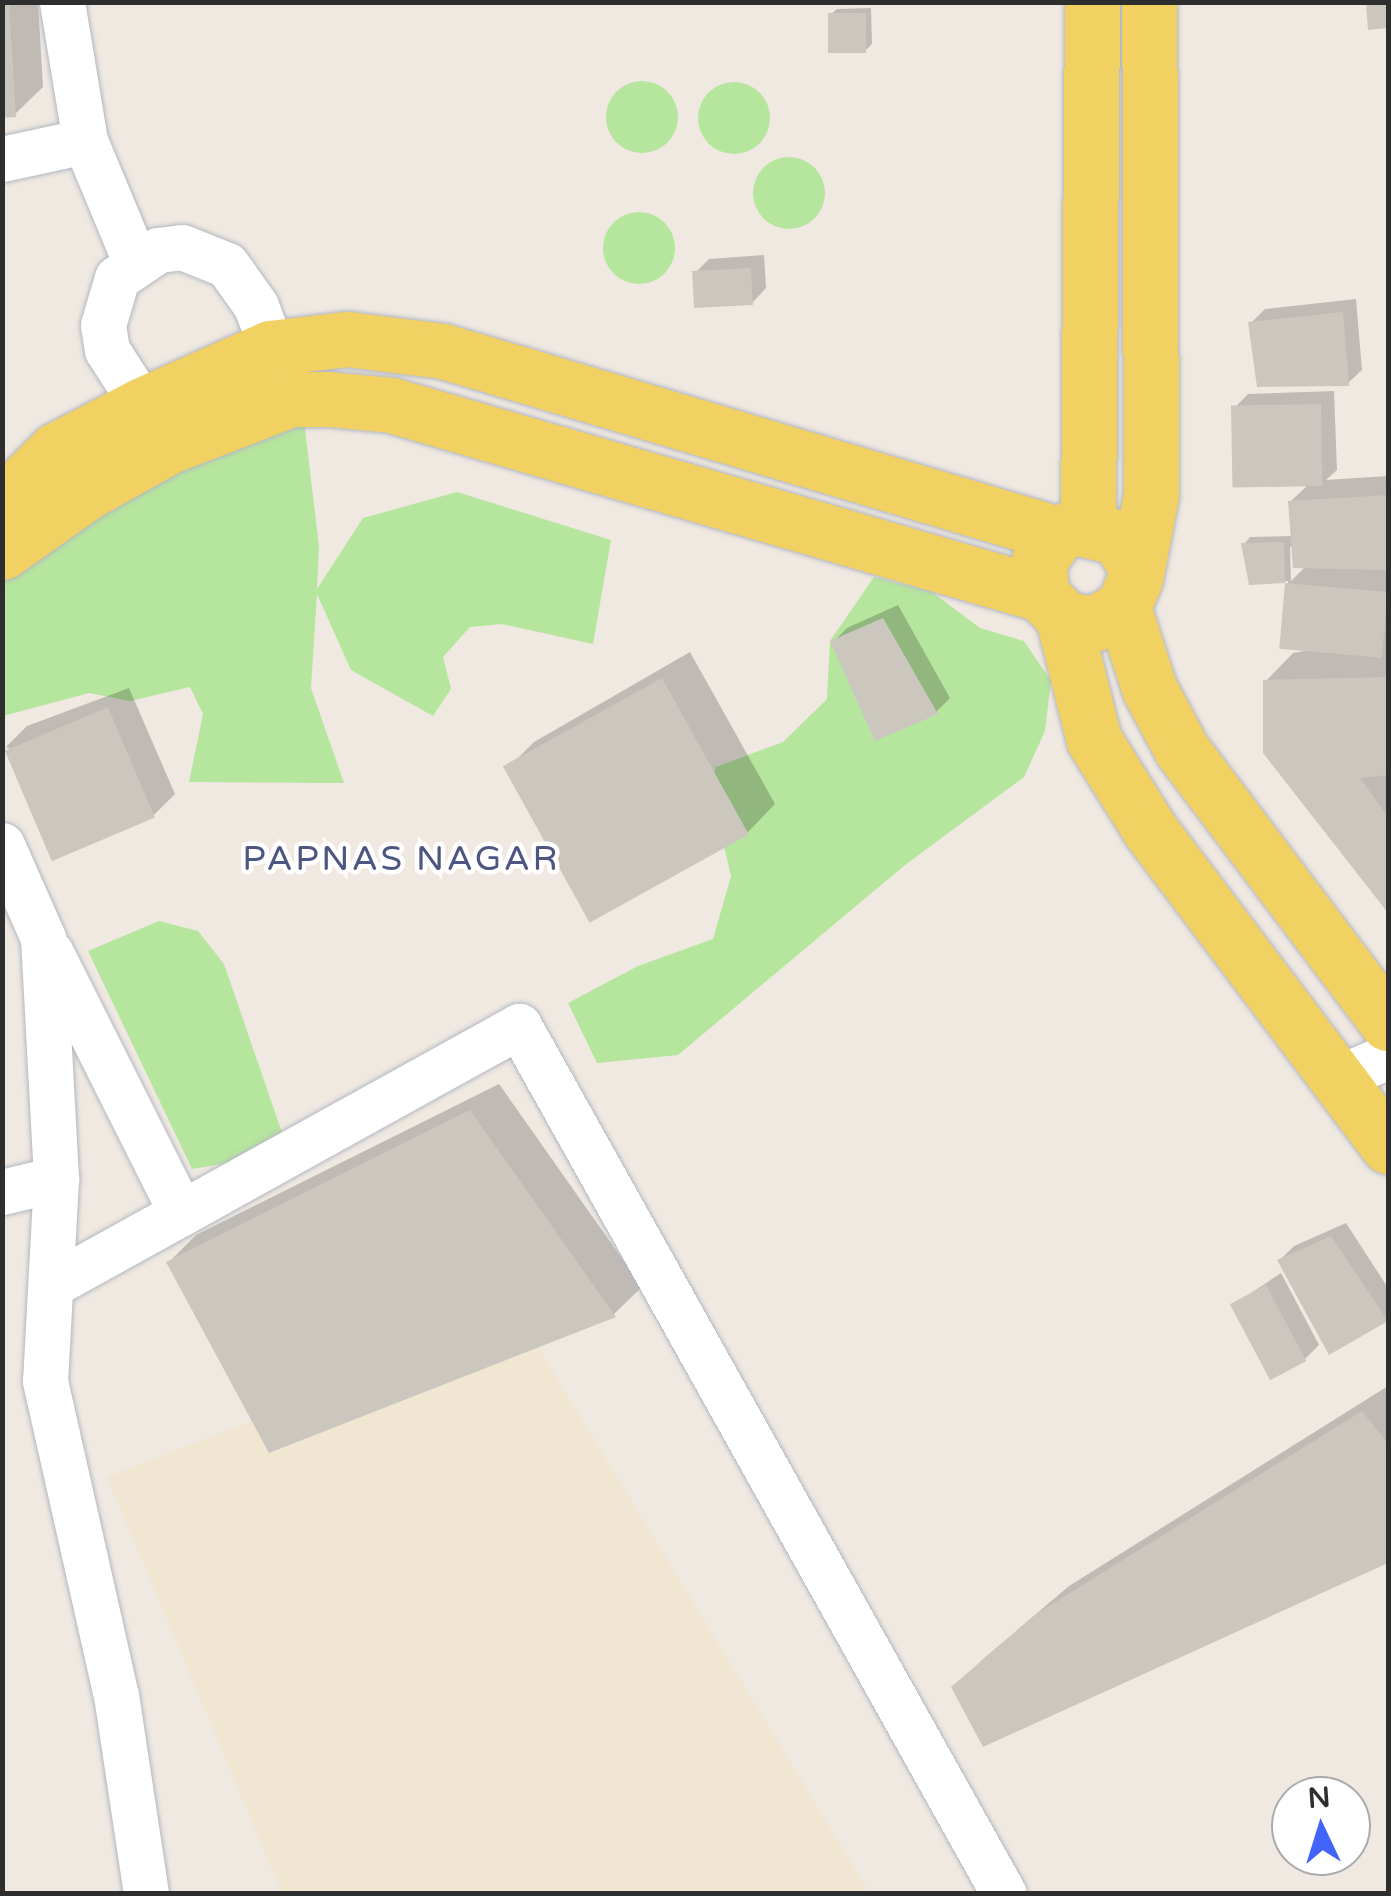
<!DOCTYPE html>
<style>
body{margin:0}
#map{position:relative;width:1391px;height:1896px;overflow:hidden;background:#efe9e1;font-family:"Varela Round",sans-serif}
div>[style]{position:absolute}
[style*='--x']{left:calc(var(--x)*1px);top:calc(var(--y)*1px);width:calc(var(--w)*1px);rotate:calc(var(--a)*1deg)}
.education>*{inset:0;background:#f0e6d1}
.green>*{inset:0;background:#b6e59e}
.round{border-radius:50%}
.shadow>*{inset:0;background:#0003}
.building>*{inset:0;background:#cbc7bf;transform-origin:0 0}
.roads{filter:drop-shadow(0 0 2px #b4b7c1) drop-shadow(0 0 2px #b4b7c1)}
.minor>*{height:45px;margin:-22.5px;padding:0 22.5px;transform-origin:22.5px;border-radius:22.5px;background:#fff}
.major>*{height:55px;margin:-27.5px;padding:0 27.5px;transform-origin:27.5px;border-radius:27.5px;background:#f2d163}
span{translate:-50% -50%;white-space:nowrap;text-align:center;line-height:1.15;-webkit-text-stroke:9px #fff;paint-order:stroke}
.neighbourhood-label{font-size:35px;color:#4d5680;letter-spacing:2.5px}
.frame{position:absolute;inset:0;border:5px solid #2e2e2e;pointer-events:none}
.north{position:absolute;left:1271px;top:1776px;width:100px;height:100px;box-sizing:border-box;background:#fff;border:2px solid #ababab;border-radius:50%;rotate:356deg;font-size:28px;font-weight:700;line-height:40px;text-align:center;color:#2e2e2e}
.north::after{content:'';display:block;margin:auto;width:35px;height:45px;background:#4264fb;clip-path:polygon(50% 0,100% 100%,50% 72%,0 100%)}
</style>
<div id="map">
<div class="education">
<i style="clip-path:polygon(520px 1317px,870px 1893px,282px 1893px,107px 1477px)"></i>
</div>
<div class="green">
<i class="round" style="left:606px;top:81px;width:72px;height:72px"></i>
<i class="round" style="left:698px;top:82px;width:72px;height:72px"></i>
<i class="round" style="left:753px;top:157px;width:72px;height:72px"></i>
<i class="round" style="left:603px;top:212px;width:72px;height:72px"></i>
<i style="clip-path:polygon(304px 421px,319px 546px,317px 589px,363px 518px,457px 492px,611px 540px,593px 644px,502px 624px,470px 627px,443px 657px,451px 689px,433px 716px,351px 670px,317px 594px,311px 688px,344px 783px,189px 782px,203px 714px,190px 687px,130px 701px,89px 693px,3px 716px,3px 563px,128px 480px)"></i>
<i style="clip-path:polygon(874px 577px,932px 592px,980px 628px,1024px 641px,1051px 681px,1045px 731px,1024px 777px,905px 865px,678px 1055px,597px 1063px,568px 1003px,638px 966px,713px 939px,731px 876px,710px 789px,716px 767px,783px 742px,827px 699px,830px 641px)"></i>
<i style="clip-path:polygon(159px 921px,198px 931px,224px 964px,289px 1153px,192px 1169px,88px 951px)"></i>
</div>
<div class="shadow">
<i style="clip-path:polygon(2px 2px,38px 2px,43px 87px,15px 114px)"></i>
<i style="clip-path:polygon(871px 8px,872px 44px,865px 51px,830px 15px,837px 9px)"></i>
<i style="clip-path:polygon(764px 255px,766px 288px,752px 303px,695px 273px,709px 259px)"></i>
<i style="clip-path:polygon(1356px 299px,1362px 370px,1347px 384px,1251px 323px,1265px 309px)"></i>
<i style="clip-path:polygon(evenodd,1334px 391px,1337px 470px,1326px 480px,1388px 476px,1388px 909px,1266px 752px,1266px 681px,1293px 653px,1316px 649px,1286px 647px,1288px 581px,1251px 583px,1244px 544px,1250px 537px,1293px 536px,1290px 502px,1309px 484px,1234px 408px,1248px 394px,1334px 391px,1294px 546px,1306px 566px,1291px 581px,1290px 547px,1294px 546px)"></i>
<i style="clip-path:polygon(898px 605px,950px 698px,936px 712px,833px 642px,847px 628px)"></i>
<i style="clip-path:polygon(690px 652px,775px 804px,748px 832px,507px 769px,534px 742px)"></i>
<i style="clip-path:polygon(129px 688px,175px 794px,154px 815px,6px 747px,27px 726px)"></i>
<i style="clip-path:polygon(499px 1084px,642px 1287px,614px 1314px,270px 1450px,169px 1262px,196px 1235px)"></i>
<i style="clip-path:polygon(1346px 1223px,1388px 1288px,1386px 1319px,1280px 1260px,1294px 1246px)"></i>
<i style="clip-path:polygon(1281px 1273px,1319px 1345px,1305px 1359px,1233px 1305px)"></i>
<i style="clip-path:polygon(1388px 1386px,1388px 1560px,984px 1744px,954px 1688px,982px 1660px,1069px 1586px)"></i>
</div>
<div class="building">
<i style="clip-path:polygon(2px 2px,9px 2px,16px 117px,2px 118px)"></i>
<i style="clip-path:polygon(1366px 2px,1388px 2px,1388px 28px,1368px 30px)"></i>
<i style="left:866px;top:13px;width:40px;height:38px;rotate:90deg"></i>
<i style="left:751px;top:268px;width:37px;height:59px;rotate:87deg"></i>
<i style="clip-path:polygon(1343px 312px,1349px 386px,1257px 387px,1248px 322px)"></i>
<i style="left:1321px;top:404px;width:82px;height:90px;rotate:89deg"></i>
<i style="clip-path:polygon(1388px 495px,1388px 570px,1293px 568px,1288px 501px)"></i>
<i style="clip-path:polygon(1284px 542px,1285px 583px,1249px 585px,1241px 543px)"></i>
<i style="left:1285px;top:583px;width:103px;height:66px;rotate:5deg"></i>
<i style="clip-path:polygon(883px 618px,938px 714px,875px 741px,830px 641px)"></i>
<i style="clip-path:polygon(1388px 677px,1388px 775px,1360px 778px,1388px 817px,1388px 913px,1263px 753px,1263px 680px)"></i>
<i style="left:662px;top:678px;width:179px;height:182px;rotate:61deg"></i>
<i style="left:108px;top:707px;width:120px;height:112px;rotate:67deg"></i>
<i style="clip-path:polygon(470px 1110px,616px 1317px,269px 1453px,166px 1262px)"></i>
<i style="clip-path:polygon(1331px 1236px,1388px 1321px,1329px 1355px,1277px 1260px)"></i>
<i style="left:1266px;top:1285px;width:86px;height:41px;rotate:62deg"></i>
<i style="clip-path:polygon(1362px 1411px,1388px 1444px,1388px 1563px,983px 1747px,951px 1687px,1038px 1613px)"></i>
</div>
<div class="roads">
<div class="minor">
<i style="--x:62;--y:2;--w:141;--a:80.6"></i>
<i style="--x:85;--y:141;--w:130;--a:67.4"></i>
<i style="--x:2;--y:159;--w:85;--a:-12.2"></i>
<i style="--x:161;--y:434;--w:100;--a:-122.7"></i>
<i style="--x:107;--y:350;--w:25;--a:-99"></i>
<i style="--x:103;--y:325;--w:49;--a:-73.4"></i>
<i style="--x:117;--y:278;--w:50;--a:-34.3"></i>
<i style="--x:158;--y:250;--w:24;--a:-7"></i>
<i style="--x:182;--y:247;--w:48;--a:21.8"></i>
<i style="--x:227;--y:265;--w:50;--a:54.7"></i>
<i style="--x:256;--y:306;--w:78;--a:69.7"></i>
<i style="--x:2;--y:845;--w:102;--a:66.2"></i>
<i style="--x:43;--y:938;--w:241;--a:86.9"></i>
<i style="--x:56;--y:1179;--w:202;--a:93.1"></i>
<i style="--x:45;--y:1381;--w:322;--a:77.3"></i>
<i style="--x:116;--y:1695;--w:201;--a:81.4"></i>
<i style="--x:51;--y:953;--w:291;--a:63.4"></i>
<i style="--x:1338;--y:1078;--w:55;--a:-23.7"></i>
<i style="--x:2;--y:1192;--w:56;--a:-13.5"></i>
<i style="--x:51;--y:1285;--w:535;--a:-28.96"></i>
<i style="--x:519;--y:1026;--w:994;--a:60.81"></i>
</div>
<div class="major">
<i style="--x:2;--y:504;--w:76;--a:-45"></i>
<i style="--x:56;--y:450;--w:97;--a:-27.6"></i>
<i style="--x:142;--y:405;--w:140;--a:-24"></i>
<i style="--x:270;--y:348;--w:78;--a:-6.7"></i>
<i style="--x:347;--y:339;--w:97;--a:7.1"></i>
<i style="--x:443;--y:351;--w:642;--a:16.57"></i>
<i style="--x:1088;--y:526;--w:524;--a:-89.56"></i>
<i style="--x:2;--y:552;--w:104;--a:-35.2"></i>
<i style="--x:87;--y:492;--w:94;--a:-29.3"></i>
<i style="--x:169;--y:446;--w:131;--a:-21.1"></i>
<i style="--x:291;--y:399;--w:38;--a:0"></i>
<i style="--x:329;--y:399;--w:62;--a:5.5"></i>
<i style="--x:391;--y:405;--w:677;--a:16.21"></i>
<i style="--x:1134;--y:563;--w:31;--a:-123"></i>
<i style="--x:1117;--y:537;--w:45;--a:-167.2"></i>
<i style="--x:1073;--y:527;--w:17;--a:155"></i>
<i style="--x:1058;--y:534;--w:33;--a:125"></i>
<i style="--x:1039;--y:561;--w:33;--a:87"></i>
<i style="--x:1041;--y:594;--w:32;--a:46"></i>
<i style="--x:1063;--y:617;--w:17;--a:17"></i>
<i style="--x:1079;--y:622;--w:17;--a:3"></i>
<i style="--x:1096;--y:623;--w:31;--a:-31"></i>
<i style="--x:1123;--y:607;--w:30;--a:-67"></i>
<i style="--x:1135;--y:579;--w:86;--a:-79.2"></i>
<i style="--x:1151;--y:495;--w:493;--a:-90.2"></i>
<i style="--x:1123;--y:607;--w:85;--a:72.2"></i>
<i style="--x:1149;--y:688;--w:70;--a:62"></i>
<i style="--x:1182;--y:750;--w:342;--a:53"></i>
<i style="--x:1063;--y:617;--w:127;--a:75.9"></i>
<i style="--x:1094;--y:740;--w:106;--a:58.1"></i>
<i style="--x:1150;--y:830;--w:396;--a:53"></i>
</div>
</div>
<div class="neighbourhood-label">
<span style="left:401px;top:859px">PAPNAS NAGAR</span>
</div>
<div class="frame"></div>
<div class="north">N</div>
</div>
